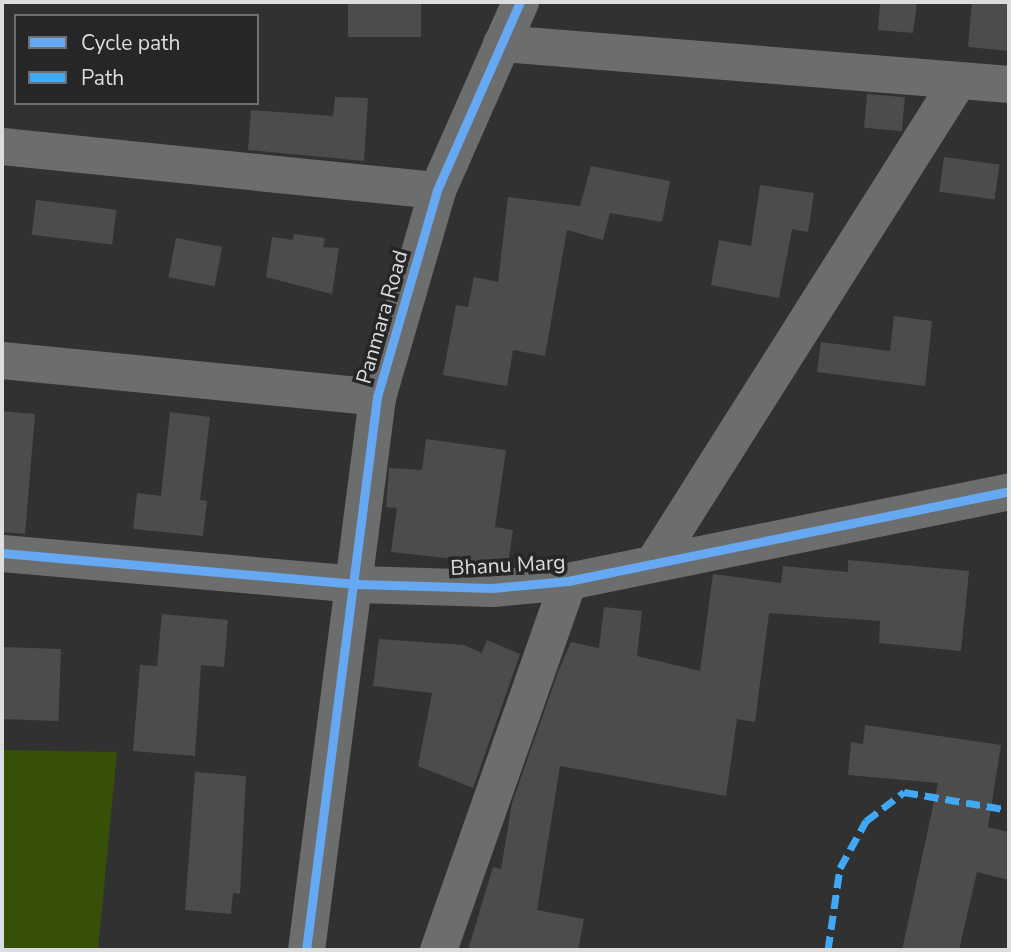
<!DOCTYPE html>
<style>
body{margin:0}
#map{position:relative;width:1011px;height:952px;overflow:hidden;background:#313132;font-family:"Nunito Sans",sans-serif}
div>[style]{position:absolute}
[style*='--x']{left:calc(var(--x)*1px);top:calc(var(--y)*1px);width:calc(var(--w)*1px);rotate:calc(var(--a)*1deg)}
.green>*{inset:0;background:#365007}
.building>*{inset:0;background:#4c4c4d;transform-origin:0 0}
.minor>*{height:37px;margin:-18.5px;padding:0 18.5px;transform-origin:18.5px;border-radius:18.5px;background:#6c6d6d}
.quiet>*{height:7px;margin-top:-3.5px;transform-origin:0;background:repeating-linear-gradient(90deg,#3fa9f5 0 14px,transparent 0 21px)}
.cycleway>*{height:9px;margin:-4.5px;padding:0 4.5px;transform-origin:4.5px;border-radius:4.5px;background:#66a8f1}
span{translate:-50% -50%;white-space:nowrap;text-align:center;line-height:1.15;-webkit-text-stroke:7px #262629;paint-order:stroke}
.street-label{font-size:21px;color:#dcddde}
.frame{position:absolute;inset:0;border:4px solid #dcddde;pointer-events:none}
.legend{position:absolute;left:14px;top:14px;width:245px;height:91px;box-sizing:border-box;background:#262629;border:2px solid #6f6f71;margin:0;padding:9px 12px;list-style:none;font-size:21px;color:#dcddde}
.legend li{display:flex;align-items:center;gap:14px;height:35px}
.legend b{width:35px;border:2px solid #6f6f71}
</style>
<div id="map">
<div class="green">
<i style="clip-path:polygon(2px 750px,117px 752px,98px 950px,2px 950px)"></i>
</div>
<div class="building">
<i style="left:348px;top:2px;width:73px;height:35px"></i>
<i style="clip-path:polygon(880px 2px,917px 2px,913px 33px,878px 30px)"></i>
<i style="clip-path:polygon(972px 2px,1009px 2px,1009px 51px,968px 47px)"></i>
<i style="left:867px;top:94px;width:38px;height:34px;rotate:5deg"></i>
<i style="clip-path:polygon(335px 97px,368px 98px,364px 161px,248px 150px,251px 110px,333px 116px)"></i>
<i style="left:944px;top:157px;width:56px;height:35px;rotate:8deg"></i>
<i style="clip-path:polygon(591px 166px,670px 181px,662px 222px,610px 213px,603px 240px,567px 230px,545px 356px,513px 350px,507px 386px,443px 375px,456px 305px,468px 307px,474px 277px,498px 282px,508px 197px,580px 206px)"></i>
<i style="clip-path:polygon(760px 185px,814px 193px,808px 232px,792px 229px,779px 298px,711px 285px,719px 240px,751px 246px)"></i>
<i style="left:36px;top:200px;width:81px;height:35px;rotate:7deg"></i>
<i style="clip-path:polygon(294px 234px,325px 238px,323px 247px,339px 248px,332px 294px,266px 277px,272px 237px,293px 240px)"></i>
<i style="left:176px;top:238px;width:47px;height:40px;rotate:11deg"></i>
<i style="clip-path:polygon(894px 316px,932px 321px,925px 386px,817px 372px,821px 342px,890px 351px)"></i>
<i style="clip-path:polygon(2px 411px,35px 414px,25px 534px,2px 532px)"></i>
<i style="clip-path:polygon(170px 412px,210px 417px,200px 500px,207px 501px,203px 536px,133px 529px,137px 493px,161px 496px)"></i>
<i style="clip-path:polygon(426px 439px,506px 450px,495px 527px,513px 530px,508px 565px,391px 552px,397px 508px,386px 507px,389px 468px,422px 470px)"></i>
<i style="clip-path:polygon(848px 560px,969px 571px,961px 651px,879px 643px,880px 621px,769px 613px,755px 722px,737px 719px,726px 796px,560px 766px,537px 910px,584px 919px,578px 950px,468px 950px,493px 867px,501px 869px,512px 803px,558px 672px,571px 642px,599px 648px,604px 607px,642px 611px,637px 656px,700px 671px,713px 574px,781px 583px,783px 566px,848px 572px)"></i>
<i style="clip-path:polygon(162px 614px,228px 620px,224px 667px,201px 665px,195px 756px,133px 751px,140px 665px,157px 666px)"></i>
<i style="clip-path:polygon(379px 639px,464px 645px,482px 653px,487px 640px,520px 654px,473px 788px,418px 766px,432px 693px,373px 686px)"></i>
<i style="left:2px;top:647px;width:59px;height:72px;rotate:2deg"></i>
<i style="clip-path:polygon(865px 725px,1001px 745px,988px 827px,1009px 832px,1009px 880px,977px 872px,959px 950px,902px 950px,938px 783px,848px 775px,851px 742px,863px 744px)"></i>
<i style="clip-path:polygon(195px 772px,246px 776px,240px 894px,233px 893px,231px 914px,185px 910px)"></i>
</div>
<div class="minor">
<i style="--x:501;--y:43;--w:510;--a:4.61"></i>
<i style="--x:2;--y:146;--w:437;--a:5.8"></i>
<i style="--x:2;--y:360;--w:377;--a:5.6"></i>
<i style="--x:2;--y:553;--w:356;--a:5"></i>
<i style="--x:357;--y:584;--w:135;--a:1.7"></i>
<i style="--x:492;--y:588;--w:76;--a:-5.3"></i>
<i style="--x:568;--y:581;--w:450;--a:-11.5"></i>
<i style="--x:653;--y:563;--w:569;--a:-57.71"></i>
<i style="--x:306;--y:950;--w:558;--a:-82.68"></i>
<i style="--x:377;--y:397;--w:216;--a:-73.8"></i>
<i style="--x:437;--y:190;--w:206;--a:-66.2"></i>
<i style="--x:438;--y:950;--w:391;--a:-70.6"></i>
</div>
<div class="quiet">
<i style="--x:828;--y:950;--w:83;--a:-81.7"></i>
<i style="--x:840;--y:868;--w:54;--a:-61"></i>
<i style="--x:866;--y:821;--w:48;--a:-37.3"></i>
<i style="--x:904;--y:792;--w:107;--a:9.7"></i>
</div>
<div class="cycleway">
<i style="--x:2;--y:553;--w:356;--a:5"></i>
<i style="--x:357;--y:584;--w:135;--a:1.7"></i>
<i style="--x:492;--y:588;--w:76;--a:-5.3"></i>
<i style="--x:568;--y:581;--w:450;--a:-11.5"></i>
<i style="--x:306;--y:950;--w:558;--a:-82.68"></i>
<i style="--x:377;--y:397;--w:216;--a:-73.8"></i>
<i style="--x:437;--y:190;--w:206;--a:-66.2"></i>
</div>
<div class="street-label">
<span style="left:382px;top:317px;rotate:-74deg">Panmara Road</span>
<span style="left:508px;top:565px;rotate:-3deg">Bhanu Marg</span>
</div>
<div class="frame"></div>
<ul class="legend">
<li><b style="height:9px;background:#66a8f1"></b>Cycle path</li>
<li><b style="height:9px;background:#3fa9f5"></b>Path</li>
</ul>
</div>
